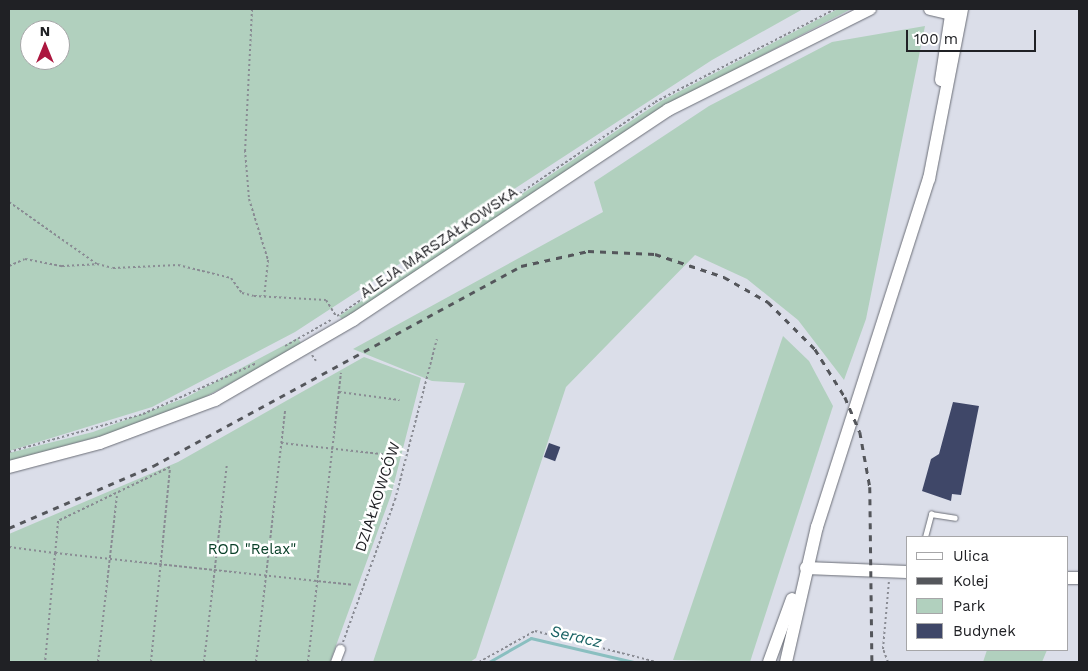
<!DOCTYPE html>
<meta charset="utf-8">
<style>
body{margin:0}
#map{position:relative;width:1088px;height:671px;overflow:hidden;background:#dbdee9;font-family:"Work Sans",sans-serif}
div>[style]{position:absolute}
[style*='--x']{left:calc(var(--x)*1px);top:calc(var(--y)*1px);width:calc(var(--w)*1px);rotate:calc(var(--a)*1deg)}
.green>*{inset:0;background:#b1d0be}
.stream>*{height:2.5px;margin:-1.25px;padding:0 1.25px;transform-origin:1.25px;border-radius:1.25px;background:#8abfc0}
.building>*{inset:0;background:#3f4768;transform-origin:0 0}
.path>*{height:2px;margin-top:-1px;transform-origin:0;background:repeating-linear-gradient(90deg,#898b93 0 2.5px,transparent 0 5px)}
.roads{filter:drop-shadow(0 0 1px #6b6e77) drop-shadow(0 0 1px #6b6e77)}
.lane>*{height:4.5px;margin:-2.25px;padding:0 2.25px;transform-origin:2.25px;border-radius:2.25px;background:#fff}
.street>*{height:9px;margin:-4.5px;padding:0 4.5px;transform-origin:4.5px;border-radius:4.5px;background:#fff}
.secondary>*{height:12px;margin:-6px;padding:0 6px;transform-origin:6px;border-radius:6px;background:#fff}
.rail>*{height:2.5px;margin-top:-1.25px;transform-origin:0;background:repeating-linear-gradient(90deg,#54565b 0 6px,transparent 0 12px)}
span{translate:-50% -50%;white-space:nowrap;text-align:center;line-height:1.15;-webkit-text-stroke:5px #fff;paint-order:stroke}
.street-label{font-size:15px;color:#202125}
.park-label{font-size:15px;color:#0a4029}
.water-label{font-size:16px;color:#1a6364;font-style:italic}
.frame{position:absolute;inset:0;border:10px solid #202125;pointer-events:none}
.legend{position:absolute;left:906px;top:536px;width:162px;height:115px;box-sizing:border-box;background:#fff;border:1px solid #a6a6a8;margin:0;padding:6px 9px;list-style:none;font-size:15px;color:#202125}
.legend li{display:flex;align-items:center;gap:10px;height:25px}
.legend b{width:25px;border:1px solid #a6a6a8}
.north{position:absolute;left:20px;top:20px;width:50px;height:50px;box-sizing:border-box;background:#fff;border:1px solid #a6a6a8;border-radius:50%;rotate:0deg;font-size:14px;font-weight:700;line-height:20px;text-align:center;color:#202125}
.north::after{content:'';display:block;margin:auto;width:18px;height:22px;background:#ac173f;clip-path:polygon(50% 0,100% 100%,50% 72%,0 100%)}
.scale{position:absolute;left:906px;top:30px;width:130px;height:22px;box-sizing:border-box;border:2px solid #202125;border-top:0;padding-left:6px;font-size:15px;line-height:18px;white-space:nowrap;color:#202125;-webkit-text-stroke:4px #fff;paint-order:stroke}
</style>
<div id="map">
<div class="green">
<i style="clip-path:polygon(evenodd,9px 9px,803px 9px,712px 60px,295px 332px,152px 407px,9px 451px,9px 9px,30px 30px,60px 30px,60px 60px,30px 60px,30px 30px)"></i>
<i style="clip-path:polygon(838px 9px,851px 9px,656px 111px,372px 302px,342px 319px,339px 316px,661px 101px)"></i>
<i style="clip-path:polygon(925px 26px,866px 319px,844px 380px,798px 320px,747px 279px,695px 255px,566px 387px,476px 658px,470px 662px,373px 662px,465px 383px,432px 381px,353px 349px,603px 212px,594px 182px,709px 106px,832px 42px)"></i>
<i style="clip-path:polygon(783px 336px,809px 361px,833px 406px,750px 662px,673px 660px)"></i>
<i style="clip-path:polygon(298px 338px,302px 345px,203px 398px,112px 433px,9px 461px,9px 453px,93px 432px,185px 398px)"></i>
<i style="clip-path:polygon(364px 357px,421px 378px,391px 495px,330px 662px,9px 662px,9px 534px,178px 462px)"></i>
<i style="clip-path:polygon(987px 650px,1047px 650px,1042px 662px,983px 662px)"></i>
</div>
<div class="stream">
<i style="--x:489;--y:662;--w:48;--a:-29.7"></i>
<i style="--x:531;--y:638;--w:105;--a:13.2"></i>
</div>
<div class="building">
<i style="clip-path:polygon(953px 402px,979px 406px,961px 495px,952px 494px,951px 501px,922px 491px,931px 459px,939px 454px)"></i>
<i style="left:549px;top:443px;width:12px;height:15px;rotate:20deg"></i>
</div>
<div class="path">
<i style="--x:252;--y:9;--w:141;--a:92.8"></i>
<i style="--x:245;--y:150;--w:49;--a:85.3"></i>
<i style="--x:249;--y:199;--w:64;--a:72.7"></i>
<i style="--x:268;--y:260;--w:36;--a:96"></i>
<i style="--x:9;--y:202;--w:108;--a:35.2"></i>
<i style="--x:97;--y:264;--w:16;--a:14"></i>
<i style="--x:113;--y:268;--w:65;--a:-2.6"></i>
<i style="--x:178;--y:265;--w:55;--a:13.8"></i>
<i style="--x:231;--y:278;--w:19;--a:54"></i>
<i style="--x:242;--y:293;--w:12;--a:14"></i>
<i style="--x:254;--y:296;--w:72;--a:3.2"></i>
<i style="--x:326;--y:300;--w:19;--a:58"></i>
<i style="--x:9;--y:266;--w:17;--a:-24"></i>
<i style="--x:25;--y:259;--w:38;--a:11"></i>
<i style="--x:62;--y:266;--w:34;--a:-3"></i>
<i style="--x:337;--y:316;--w:383;--a:-33.9"></i>
<i style="--x:655;--y:102;--w:203;--a:-27.3"></i>
<i style="--x:285;--y:346;--w:53;--a:-29.5"></i>
<i style="--x:312;--y:355;--w:7;--a:56"></i>
<i style="--x:339;--y:392;--w:61;--a:7.6"></i>
<i style="--x:281;--y:443;--w:119;--a:6.3"></i>
<i style="--x:9;--y:452;--w:139;--a:-15.8"></i>
<i style="--x:143;--y:414;--w:123;--a:-24.1"></i>
<i style="--x:170;--y:467;--w:124;--a:154.3"></i>
<i style="--x:58;--y:521;--w:32;--a:95"></i>
<i style="--x:55;--y:553;--w:299;--a:6.1"></i>
<i style="--x:9;--y:547;--w:46;--a:7.4"></i>
<i style="--x:55;--y:553;--w:109;--a:95.2"></i>
<i style="--x:343;--y:642;--w:151;--a:-69.9"></i>
<i style="--x:395;--y:500;--w:166;--a:-75.4"></i>
<i style="--x:98;--y:662;--w:167;--a:-83.5"></i>
<i style="--x:151;--y:662;--w:195;--a:-84.4"></i>
<i style="--x:204;--y:662;--w:200;--a:-83.4"></i>
<i style="--x:256;--y:662;--w:253;--a:-83.4"></i>
<i style="--x:308;--y:662;--w:291;--a:-83.5"></i>
<i style="--x:479;--y:662;--w:64;--a:-29"></i>
<i style="--x:535;--y:631;--w:126;--a:14.3"></i>
<i style="--x:888;--y:662;--w:14;--a:-111"></i>
<i style="--x:883;--y:649;--w:68;--a:-85"></i>
</div>
<div class="roads">
<div class="lane">
<i style="--x:925;--y:537;--w:24;--a:-75"></i>
<i style="--x:931;--y:514;--w:24;--a:9"></i>
</div>
<div class="street">
<i style="--x:335;--y:662;--w:14;--a:-69"></i>
</div>
<div class="secondary">
<i style="--x:930;--y:9;--w:22;--a:13"></i>
<i style="--x:951;--y:14;--w:9;--a:-21"></i>
<i style="--x:941;--y:80;--w:72;--a:-81.2"></i>
<i style="--x:9;--y:467;--w:94;--a:-14.8"></i>
<i style="--x:100;--y:443;--w:123;--a:-20.5"></i>
<i style="--x:215;--y:400;--w:160;--a:-30.1"></i>
<i style="--x:353;--y:320;--w:379;--a:-33.7"></i>
<i style="--x:668;--y:110;--w:226;--a:-26.6"></i>
<i style="--x:806;--y:568;--w:101;--a:2.3"></i>
<i style="--x:1067;--y:578;--w:12;--a:0"></i>
<i style="--x:769;--y:662;--w:67;--a:-69.9"></i>
<i style="--x:786;--y:662;--w:139;--a:-77.1"></i>
<i style="--x:817;--y:527;--w:366;--a:-72.2"></i>
<i style="--x:929;--y:179;--w:173;--a:-79"></i>
</div>
</div>
<div class="rail">
<i style="--x:9;--y:528;--w:157;--a:-23.3"></i>
<i style="--x:153;--y:466;--w:419;--a:-28.5"></i>
<i style="--x:521;--y:266;--w:69;--a:-12.6"></i>
<i style="--x:588;--y:251;--w:67;--a:2.6"></i>
<i style="--x:655;--y:254;--w:73;--a:18.4"></i>
<i style="--x:724;--y:277;--w:51;--a:29.6"></i>
<i style="--x:768;--y:302;--w:66;--a:45"></i>
<i style="--x:815;--y:349;--w:57;--a:58"></i>
<i style="--x:845;--y:397;--w:38;--a:67"></i>
<i style="--x:860;--y:432;--w:56;--a:79.7"></i>
<i style="--x:870;--y:487;--w:175;--a:89.3"></i>
</div>
<div class="street-label">
<span style="left:439px;top:243px;rotate:-34deg">ALEJA MARSZAŁKOWSKA</span>
<span style="left:378px;top:497px;rotate:-72deg">DZIAŁKOWCÓW</span>
</div>
<div class="park-label">
<span style="left:252px;top:550px">ROD "Relax"</span>
</div>
<div class="water-label">
<span style="left:576px;top:637px;rotate:13deg">Seracz</span>
</div>
<div class="frame"></div>
<ul class="legend">
<li><b style="height:6px;background:#fff"></b>Ulica</li>
<li><b style="height:6px;background:#54565b"></b>Kolej</li>
<li><b style="height:14px;background:#b1d0be"></b>Park</li>
<li><b style="height:14px;background:#3f4768"></b>Budynek</li>
</ul>
<div class="north">N</div>
<div class="scale">100 m</div>
</div>
